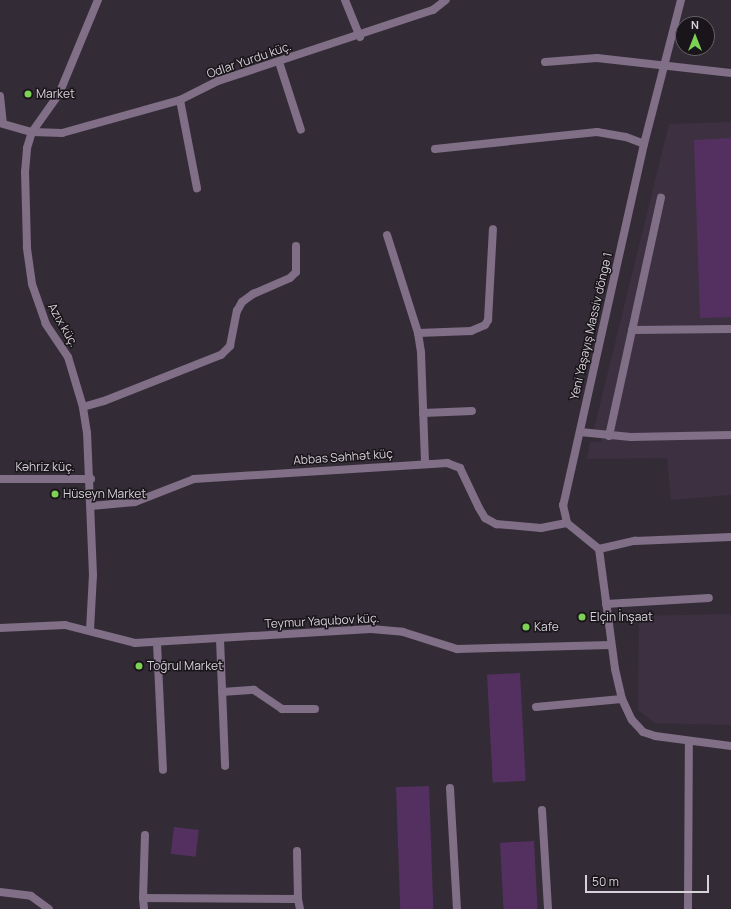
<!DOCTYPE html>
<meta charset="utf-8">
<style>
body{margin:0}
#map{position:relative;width:731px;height:909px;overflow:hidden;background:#332c36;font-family:Manrope,sans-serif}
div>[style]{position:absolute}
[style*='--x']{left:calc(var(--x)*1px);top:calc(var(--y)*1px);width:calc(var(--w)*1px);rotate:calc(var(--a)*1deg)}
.built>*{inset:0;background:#3d3141}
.building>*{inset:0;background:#543061;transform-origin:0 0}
.service>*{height:8px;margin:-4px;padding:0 4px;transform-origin:4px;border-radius:4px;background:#806f87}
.minor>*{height:8px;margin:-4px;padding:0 4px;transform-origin:4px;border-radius:4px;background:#806f87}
.dots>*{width:11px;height:11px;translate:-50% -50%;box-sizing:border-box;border:2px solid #19151a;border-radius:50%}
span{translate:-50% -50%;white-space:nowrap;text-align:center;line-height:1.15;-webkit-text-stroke:3px #19151a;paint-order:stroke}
.street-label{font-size:12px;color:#d7d2d9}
.poi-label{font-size:12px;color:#d7d2d9}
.left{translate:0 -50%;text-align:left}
.north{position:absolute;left:675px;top:16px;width:40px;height:40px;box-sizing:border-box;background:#19151a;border:1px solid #656166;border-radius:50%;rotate:0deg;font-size:11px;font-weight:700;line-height:16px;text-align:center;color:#d7d2d9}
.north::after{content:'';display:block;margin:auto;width:14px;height:18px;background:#7dd154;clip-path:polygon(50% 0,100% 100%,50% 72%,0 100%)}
.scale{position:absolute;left:585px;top:875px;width:124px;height:18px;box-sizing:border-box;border:2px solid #d7d2d9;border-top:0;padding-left:5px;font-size:12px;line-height:14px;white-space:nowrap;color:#d7d2d9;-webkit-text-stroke:3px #19151a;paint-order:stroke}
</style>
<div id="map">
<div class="built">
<i style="clip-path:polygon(731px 122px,731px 495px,671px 500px,667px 458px,587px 459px,590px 442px,601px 442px,603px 436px,604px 431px,594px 429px,669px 124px)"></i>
<i style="clip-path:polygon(731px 614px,731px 725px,655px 723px,638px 710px,639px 616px)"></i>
</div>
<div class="building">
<i style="clip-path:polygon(731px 138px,731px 317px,700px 318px,694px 140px)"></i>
<i style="left:520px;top:673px;width:108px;height:33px;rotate:87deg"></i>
<i style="left:429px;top:786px;width:123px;height:33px;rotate:88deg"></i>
<i style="left:174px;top:827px;width:25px;height:27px;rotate:7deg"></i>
<i style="left:534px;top:841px;width:68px;height:34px;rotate:87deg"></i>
</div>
<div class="service">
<i style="--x:632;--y:330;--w:99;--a:-0.6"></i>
<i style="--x:580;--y:432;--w:51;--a:5.6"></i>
<i style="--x:631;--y:437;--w:100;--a:-1.1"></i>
<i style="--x:609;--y:436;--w:244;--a:-77.7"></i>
<i style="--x:606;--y:604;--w:103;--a:-3.3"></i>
<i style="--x:220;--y:639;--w:127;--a:87.7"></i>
<i style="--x:157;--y:643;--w:127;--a:87.3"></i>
<i style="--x:222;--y:692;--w:32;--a:-4"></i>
<i style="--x:254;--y:690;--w:34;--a:34"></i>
<i style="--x:282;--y:709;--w:33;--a:0"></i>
<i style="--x:536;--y:707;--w:86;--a:-5.3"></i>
<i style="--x:450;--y:788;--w:121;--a:86.7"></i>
<i style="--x:542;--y:810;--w:99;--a:86.5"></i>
</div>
<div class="minor">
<i style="--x:345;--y:0;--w:40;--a:68"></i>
<i style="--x:681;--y:0;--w:149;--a:104.4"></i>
<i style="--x:644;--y:144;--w:370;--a:102.6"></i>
<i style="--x:563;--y:505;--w:18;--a:77"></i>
<i style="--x:567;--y:523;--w:41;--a:39.1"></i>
<i style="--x:599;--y:549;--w:121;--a:82.4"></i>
<i style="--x:615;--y:669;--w:31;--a:77"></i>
<i style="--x:622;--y:699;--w:23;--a:65"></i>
<i style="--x:632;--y:720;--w:16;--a:47"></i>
<i style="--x:643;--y:732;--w:13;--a:18"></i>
<i style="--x:655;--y:736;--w:77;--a:7.5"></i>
<i style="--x:279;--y:62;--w:71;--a:72.1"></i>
<i style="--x:545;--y:62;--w:52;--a:-4.4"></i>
<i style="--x:597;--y:58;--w:135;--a:6.4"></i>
<i style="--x:0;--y:96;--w:27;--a:84"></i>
<i style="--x:180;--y:100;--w:90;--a:79.1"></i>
<i style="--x:0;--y:123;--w:33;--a:16"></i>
<i style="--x:32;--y:132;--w:30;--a:2"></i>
<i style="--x:62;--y:133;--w:123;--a:-15.6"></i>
<i style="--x:180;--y:100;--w:42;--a:-26.6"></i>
<i style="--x:218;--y:81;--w:226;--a:-18.3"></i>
<i style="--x:433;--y:10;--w:16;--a:-38"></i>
<i style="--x:435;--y:149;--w:163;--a:-6"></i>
<i style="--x:597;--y:132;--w:29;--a:10"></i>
<i style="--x:626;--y:137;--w:19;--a:21"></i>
<i style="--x:387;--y:235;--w:103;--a:72.4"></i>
<i style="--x:418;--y:333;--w:20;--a:81"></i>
<i style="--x:421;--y:353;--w:110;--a:87.9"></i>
<i style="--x:418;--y:333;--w:53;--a:-2.2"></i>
<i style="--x:471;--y:331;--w:15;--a:-23"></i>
<i style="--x:485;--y:325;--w:6;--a:-59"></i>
<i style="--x:488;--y:320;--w:91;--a:-86.9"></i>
<i style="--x:83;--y:407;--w:22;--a:-16"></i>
<i style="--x:104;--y:401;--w:126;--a:-21.5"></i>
<i style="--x:221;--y:355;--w:13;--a:-45"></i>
<i style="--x:230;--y:346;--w:36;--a:-79"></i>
<i style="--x:237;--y:311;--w:10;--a:-61"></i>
<i style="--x:242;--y:302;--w:14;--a:-36"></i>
<i style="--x:253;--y:294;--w:40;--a:-23.4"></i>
<i style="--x:290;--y:278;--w:8;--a:-45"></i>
<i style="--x:296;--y:272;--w:26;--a:-90"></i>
<i style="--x:423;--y:413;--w:49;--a:-2.3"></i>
<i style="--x:0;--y:479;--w:91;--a:0"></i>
<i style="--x:91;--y:506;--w:44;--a:-5.2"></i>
<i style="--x:135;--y:502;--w:63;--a:-21.3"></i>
<i style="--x:194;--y:479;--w:254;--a:-3.6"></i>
<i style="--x:447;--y:463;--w:14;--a:21"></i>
<i style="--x:460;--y:468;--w:44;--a:64.6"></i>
<i style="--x:479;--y:508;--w:12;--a:59"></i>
<i style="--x:485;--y:518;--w:13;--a:29"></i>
<i style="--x:496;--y:524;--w:45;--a:5.1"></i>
<i style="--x:541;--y:528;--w:26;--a:-11"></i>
<i style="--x:599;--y:549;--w:37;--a:-13"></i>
<i style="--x:635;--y:541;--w:96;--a:-2.4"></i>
<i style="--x:0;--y:628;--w:65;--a:-2.6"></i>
<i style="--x:65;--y:625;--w:72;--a:14.4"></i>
<i style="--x:135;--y:643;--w:236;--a:-3.4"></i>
<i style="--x:371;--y:629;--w:32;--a:5"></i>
<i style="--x:403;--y:632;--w:57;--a:17.5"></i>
<i style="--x:457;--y:649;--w:153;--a:-1.5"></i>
<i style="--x:90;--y:630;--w:55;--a:-86.9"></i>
<i style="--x:93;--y:575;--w:142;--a:-92.4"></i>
<i style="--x:87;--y:433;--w:26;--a:-99"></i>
<i style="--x:83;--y:407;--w:52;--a:-106.7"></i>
<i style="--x:68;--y:357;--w:40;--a:-124"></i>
<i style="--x:46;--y:324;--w:42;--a:-109.3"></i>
<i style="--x:32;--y:284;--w:37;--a:-98"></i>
<i style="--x:27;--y:247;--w:75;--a:-91.5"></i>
<i style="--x:25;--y:172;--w:24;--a:-85"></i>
<i style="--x:27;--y:148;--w:17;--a:-73"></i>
<i style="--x:32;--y:132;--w:47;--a:-54.6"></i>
<i style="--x:59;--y:94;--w:102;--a:-67.5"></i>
<i style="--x:297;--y:851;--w:48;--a:88.8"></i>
<i style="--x:0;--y:892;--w:31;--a:7"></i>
<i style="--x:31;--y:896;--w:22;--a:36"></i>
<i style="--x:143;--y:898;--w:63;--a:-88.2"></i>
<i style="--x:144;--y:909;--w:11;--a:-95"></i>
<i style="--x:143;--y:898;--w:155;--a:0.4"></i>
<i style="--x:298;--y:899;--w:10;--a:79"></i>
<i style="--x:688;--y:909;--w:168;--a:-89.7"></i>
</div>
<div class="dots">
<i style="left:28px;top:94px;background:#7dd154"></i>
<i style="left:55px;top:494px;background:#7dd154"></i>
<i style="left:582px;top:617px;background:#7dd154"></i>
<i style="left:526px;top:627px;background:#7dd154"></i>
<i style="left:139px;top:666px;background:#7dd154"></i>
</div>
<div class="street-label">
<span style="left:249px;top:60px;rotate:-19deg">Odlar Yurdu küç.</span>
<span style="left:63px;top:325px;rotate:60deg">Azıx küç.</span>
<span style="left:591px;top:326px;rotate:-77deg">Yeni Yaşayış Massiv döngə 1</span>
<span style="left:343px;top:457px;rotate:-4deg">Abbas Səhhət küç</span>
<span style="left:45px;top:467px">Kəhriz küç.</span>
<span style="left:322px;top:621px;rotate:-3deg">Teymur Yaqubov küç.</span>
</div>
<div class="poi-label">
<span class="left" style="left:36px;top:94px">Market</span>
<span class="left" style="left:63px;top:494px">Hüseyn Market</span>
<span class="left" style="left:590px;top:617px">Elçin İnşaat</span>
<span class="left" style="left:534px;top:627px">Kafe</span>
<span class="left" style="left:147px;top:666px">Toğrul Market</span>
</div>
<div class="north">N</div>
<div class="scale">50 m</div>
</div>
